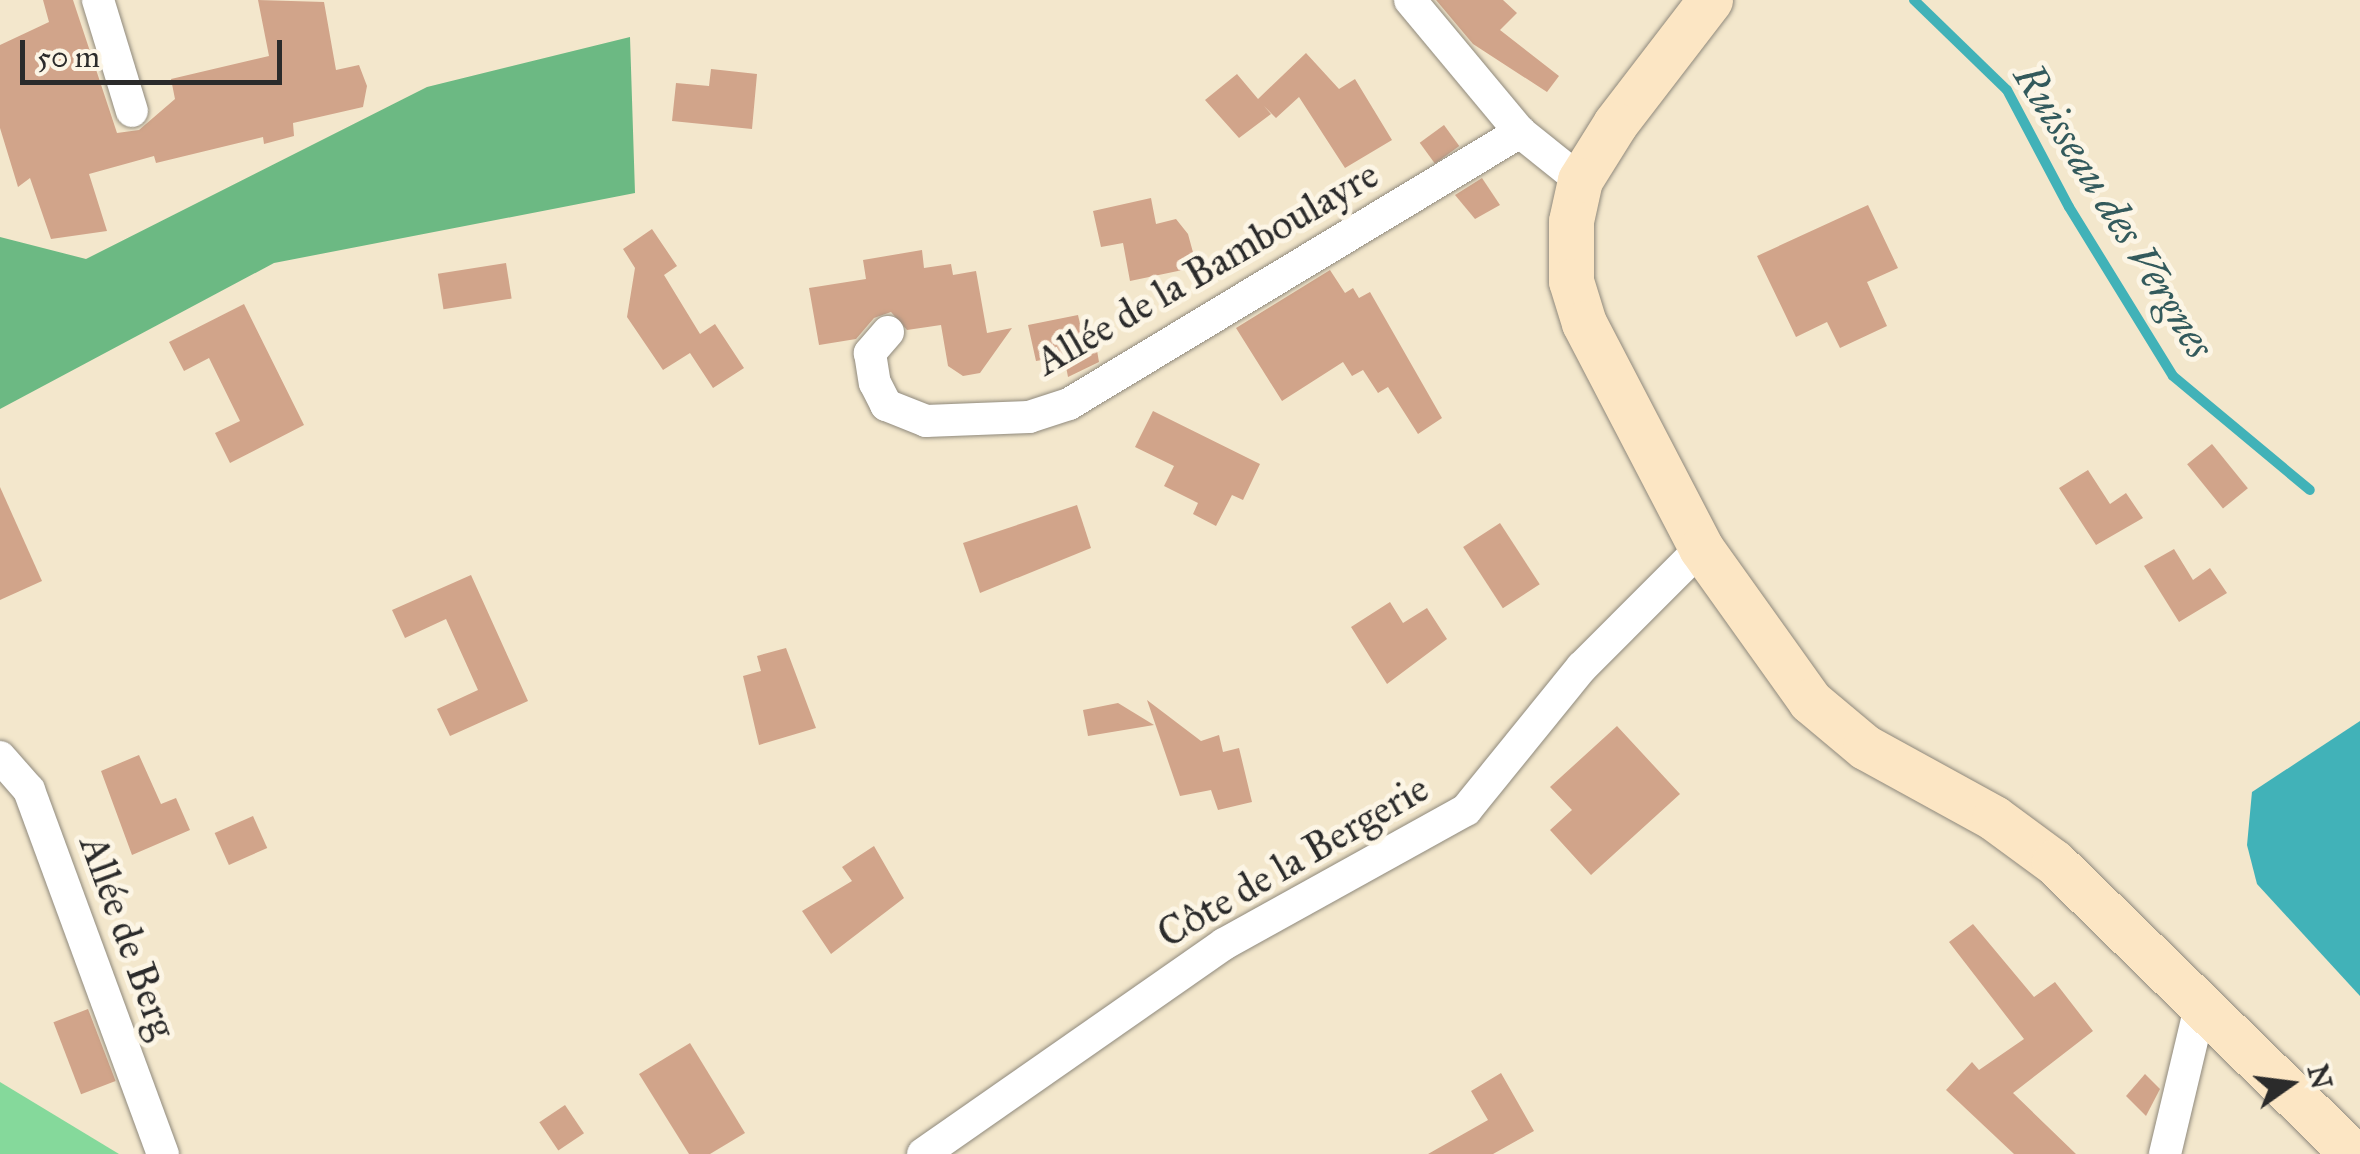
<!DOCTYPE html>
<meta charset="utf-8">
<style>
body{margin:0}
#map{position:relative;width:2360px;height:1154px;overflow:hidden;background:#f3e7cc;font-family:"IM FELL Great Primer",serif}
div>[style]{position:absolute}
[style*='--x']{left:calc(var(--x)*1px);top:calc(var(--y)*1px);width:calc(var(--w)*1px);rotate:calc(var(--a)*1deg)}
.green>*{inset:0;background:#85d99b}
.forest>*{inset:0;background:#6cb983}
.water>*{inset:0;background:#41b2b8}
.stream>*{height:10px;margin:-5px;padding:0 5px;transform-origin:5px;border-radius:5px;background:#41b2b8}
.building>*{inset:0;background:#d1a48a;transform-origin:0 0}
.roads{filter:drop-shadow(0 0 2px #8f897c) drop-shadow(0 0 2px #8f897c)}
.street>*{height:32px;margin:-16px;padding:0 16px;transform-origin:16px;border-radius:16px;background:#fff}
.secondary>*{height:45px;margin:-22.5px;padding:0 22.5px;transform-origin:22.5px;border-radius:22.5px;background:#fce6c4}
span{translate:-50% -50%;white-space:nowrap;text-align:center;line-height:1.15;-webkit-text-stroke:10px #fcf5e5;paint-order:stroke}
.street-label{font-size:40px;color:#2b2b2b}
.water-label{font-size:42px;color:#335a5c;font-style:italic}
.north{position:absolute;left:2240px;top:1034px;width:100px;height:100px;-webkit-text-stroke:8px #fcf5e5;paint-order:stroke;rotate:76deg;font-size:28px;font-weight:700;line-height:40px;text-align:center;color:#2b2b2b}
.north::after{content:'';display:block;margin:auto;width:35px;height:45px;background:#2b2b2b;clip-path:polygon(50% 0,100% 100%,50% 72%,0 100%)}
.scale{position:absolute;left:20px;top:40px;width:262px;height:45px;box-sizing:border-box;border:5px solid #2b2b2b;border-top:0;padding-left:12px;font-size:30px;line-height:35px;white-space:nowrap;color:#2b2b2b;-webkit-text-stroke:8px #fcf5e5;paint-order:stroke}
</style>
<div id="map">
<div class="green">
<i style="clip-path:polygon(0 1082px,119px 1154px,0 1154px)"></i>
</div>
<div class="forest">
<i style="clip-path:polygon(630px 37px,635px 193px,274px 263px,0 409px,0 237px,86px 259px,427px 87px)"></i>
</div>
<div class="water">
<i style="clip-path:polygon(2360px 721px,2360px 996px,2257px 884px,2247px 845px,2252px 792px)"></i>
</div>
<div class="stream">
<i style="--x:1914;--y:0;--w:129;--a:44.1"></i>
<i style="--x:2007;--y:90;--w:132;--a:62.1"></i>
<i style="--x:2069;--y:207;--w:198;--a:58.4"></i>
<i style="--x:2173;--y:376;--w:178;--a:39.8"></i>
</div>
<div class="building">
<i style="clip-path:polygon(43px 0,73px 0,117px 133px,139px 130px,175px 99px,171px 79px,269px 56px,258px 0,324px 2px,336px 70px,359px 65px,367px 86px,363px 107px,293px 123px,294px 136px,264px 144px,263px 137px,156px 163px,154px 156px,89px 174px,107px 231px,51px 239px,30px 178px,18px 187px,0 128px,0 45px,49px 22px)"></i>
<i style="clip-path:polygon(1436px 0,1503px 0,1517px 13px,1500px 30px,1559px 76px,1547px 92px,1473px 44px)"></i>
<i style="clip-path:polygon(1306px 53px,1339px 89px,1355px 79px,1392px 140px,1345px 168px,1299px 97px,1276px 118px,1264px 106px,1271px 114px,1239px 138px,1205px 100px,1237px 74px,1258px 99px)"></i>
<i style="clip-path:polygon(711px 69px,757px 74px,752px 129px,672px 121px,676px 83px,709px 86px)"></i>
<i style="left:1444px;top:125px;width:26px;height:30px;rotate:54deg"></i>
<i style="clip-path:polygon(1482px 178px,1500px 205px,1475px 219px,1455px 195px)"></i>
<i style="clip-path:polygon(1151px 198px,1156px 224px,1176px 219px,1188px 234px,1197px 267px,1130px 281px,1123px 243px,1101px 247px,1093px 211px)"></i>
<i style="clip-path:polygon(1868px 205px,1898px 268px,1867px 282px,1887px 326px,1840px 348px,1827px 322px,1796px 337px,1757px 256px)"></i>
<i style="clip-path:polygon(652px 229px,677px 266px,664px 275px,700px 334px,715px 324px,744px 368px,713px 388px,690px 353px,663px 370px,627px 317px,635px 268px,623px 249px)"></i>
<i style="clip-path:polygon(922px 250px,924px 268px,951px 264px,953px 275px,976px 271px,987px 333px,1012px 328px,980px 373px,963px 376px,948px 366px,941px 325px,907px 330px,891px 312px,874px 318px,856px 339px,819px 345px,809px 288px,866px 279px,863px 260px)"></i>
<i style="left:506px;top:263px;width:36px;height:69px;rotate:81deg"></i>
<i style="clip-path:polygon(1330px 270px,1345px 293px,1353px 288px,1359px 298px,1370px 292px,1442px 418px,1418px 434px,1388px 387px,1378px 393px,1363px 370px,1352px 376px,1343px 362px,1282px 401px,1236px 328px)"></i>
<i style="clip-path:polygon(244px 304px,304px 425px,230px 463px,215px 433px,240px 421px,209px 358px,184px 371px,169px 342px)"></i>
<i style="clip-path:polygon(1078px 315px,1084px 341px,1095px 339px,1099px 362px,1068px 377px,1064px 356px,1036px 361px,1028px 325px)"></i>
<i style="clip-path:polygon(1153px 411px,1260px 464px,1243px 500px,1232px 495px,1216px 526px,1193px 514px,1198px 503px,1164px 486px,1174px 466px,1135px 447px)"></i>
<i style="left:2212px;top:444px;width:57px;height:32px;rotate:51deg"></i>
<i style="clip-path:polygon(2088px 470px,2110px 504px,2126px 493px,2143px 518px,2096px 545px,2059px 488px)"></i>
<i style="clip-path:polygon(0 487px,42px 581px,0 600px)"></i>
<i style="clip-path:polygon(1077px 505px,1091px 548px,980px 593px,963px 543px)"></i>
<i style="left:1500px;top:523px;width:73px;height:44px;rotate:57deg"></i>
<i style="clip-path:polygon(2174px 549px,2193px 580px,2210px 568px,2227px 593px,2179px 622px,2144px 566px)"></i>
<i style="clip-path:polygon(471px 575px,528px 701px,450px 736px,437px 709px,478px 690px,446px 619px,405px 638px,392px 610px)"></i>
<i style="clip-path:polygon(1390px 602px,1403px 623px,1427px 608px,1447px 639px,1387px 684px,1351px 627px)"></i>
<i style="clip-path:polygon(786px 648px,816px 728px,759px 745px,743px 676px,761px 671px,757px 656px)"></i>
<i style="clip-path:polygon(1147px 700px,1201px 741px,1219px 735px,1223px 752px,1239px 748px,1252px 802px,1218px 810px,1211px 790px,1180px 796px)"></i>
<i style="clip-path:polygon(1118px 703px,1154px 725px,1088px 736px,1083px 710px)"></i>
<i style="clip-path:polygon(1617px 726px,1680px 794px,1591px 875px,1550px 830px,1572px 810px,1550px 787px)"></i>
<i style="clip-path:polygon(139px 755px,161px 804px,176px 798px,190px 830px,132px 855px,101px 771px)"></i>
<i style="left:253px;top:816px;width:35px;height:42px;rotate:66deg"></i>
<i style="clip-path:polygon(874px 846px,904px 898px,831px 954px,802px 911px,852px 881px,842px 867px)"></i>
<i style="clip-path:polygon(1973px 924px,2034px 997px,2055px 982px,2093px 1031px,2013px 1093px,2076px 1154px,2014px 1154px,1946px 1090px,1972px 1062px,1979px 1070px,2024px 1039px,1949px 942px)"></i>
<i style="left:88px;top:1009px;width:77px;height:37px;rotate:69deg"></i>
<i style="clip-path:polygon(690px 1043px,745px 1133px,710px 1154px,689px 1154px,639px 1074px)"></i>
<i style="clip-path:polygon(1501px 1073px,1534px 1131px,1493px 1154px,1428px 1154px,1488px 1120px,1471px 1091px)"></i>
<i style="clip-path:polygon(2145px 1074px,2160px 1089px,2146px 1116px,2126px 1096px)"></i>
<i style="left:565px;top:1105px;width:34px;height:31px;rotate:56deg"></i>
</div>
<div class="roads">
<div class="street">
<i style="--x:98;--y:0;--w:116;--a:73"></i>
<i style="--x:1410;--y:0;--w:172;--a:50.2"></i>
<i style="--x:1520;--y:132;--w:77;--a:38.7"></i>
<i style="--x:888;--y:332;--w:28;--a:131"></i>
<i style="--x:870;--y:353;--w:30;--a:81"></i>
<i style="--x:875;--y:383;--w:25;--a:63"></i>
<i style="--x:886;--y:405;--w:43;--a:21.8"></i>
<i style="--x:926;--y:421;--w:103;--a:-2.2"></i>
<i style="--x:1029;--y:417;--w:42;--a:-18"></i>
<i style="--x:1069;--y:404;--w:527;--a:-31.09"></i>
<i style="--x:0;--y:757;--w:44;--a:48.7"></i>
<i style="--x:29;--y:790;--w:388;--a:69.8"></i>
<i style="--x:923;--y:1154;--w:367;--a:-34.9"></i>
<i style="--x:1224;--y:944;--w:277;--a:-29"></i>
<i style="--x:1466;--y:810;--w:184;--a:-51"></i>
<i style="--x:1582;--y:667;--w:168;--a:-45"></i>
<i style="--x:2165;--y:1154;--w:155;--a:-76.6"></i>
</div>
<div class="secondary">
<i style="--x:1710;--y:0;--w:156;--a:127.5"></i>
<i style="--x:1615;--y:124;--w:66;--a:122"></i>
<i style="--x:1580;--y:180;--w:42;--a:102.4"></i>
<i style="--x:1571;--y:221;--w:60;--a:90"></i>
<i style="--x:1571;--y:281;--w:44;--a:72.8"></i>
<i style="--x:1584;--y:323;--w:254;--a:62.5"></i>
<i style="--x:1701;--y:548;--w:188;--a:54.5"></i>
<i style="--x:1810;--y:701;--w:72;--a:39.9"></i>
<i style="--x:1865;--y:747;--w:147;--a:28.8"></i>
<i style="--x:1994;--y:818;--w:74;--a:36.3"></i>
<i style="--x:2054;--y:862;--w:418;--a:44.3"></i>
</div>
</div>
<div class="street-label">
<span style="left:1207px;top:268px;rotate:-30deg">Allée de la Bamboulayre</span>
<span style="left:1293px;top:861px;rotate:-30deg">Côte de la Bergerie</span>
<span style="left:128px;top:937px;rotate:70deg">Allée de Berg</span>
</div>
<div class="water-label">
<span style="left:2114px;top:211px;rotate:58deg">Ruisseau des Vergnes</span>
</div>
<div class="north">N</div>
<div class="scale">50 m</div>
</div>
